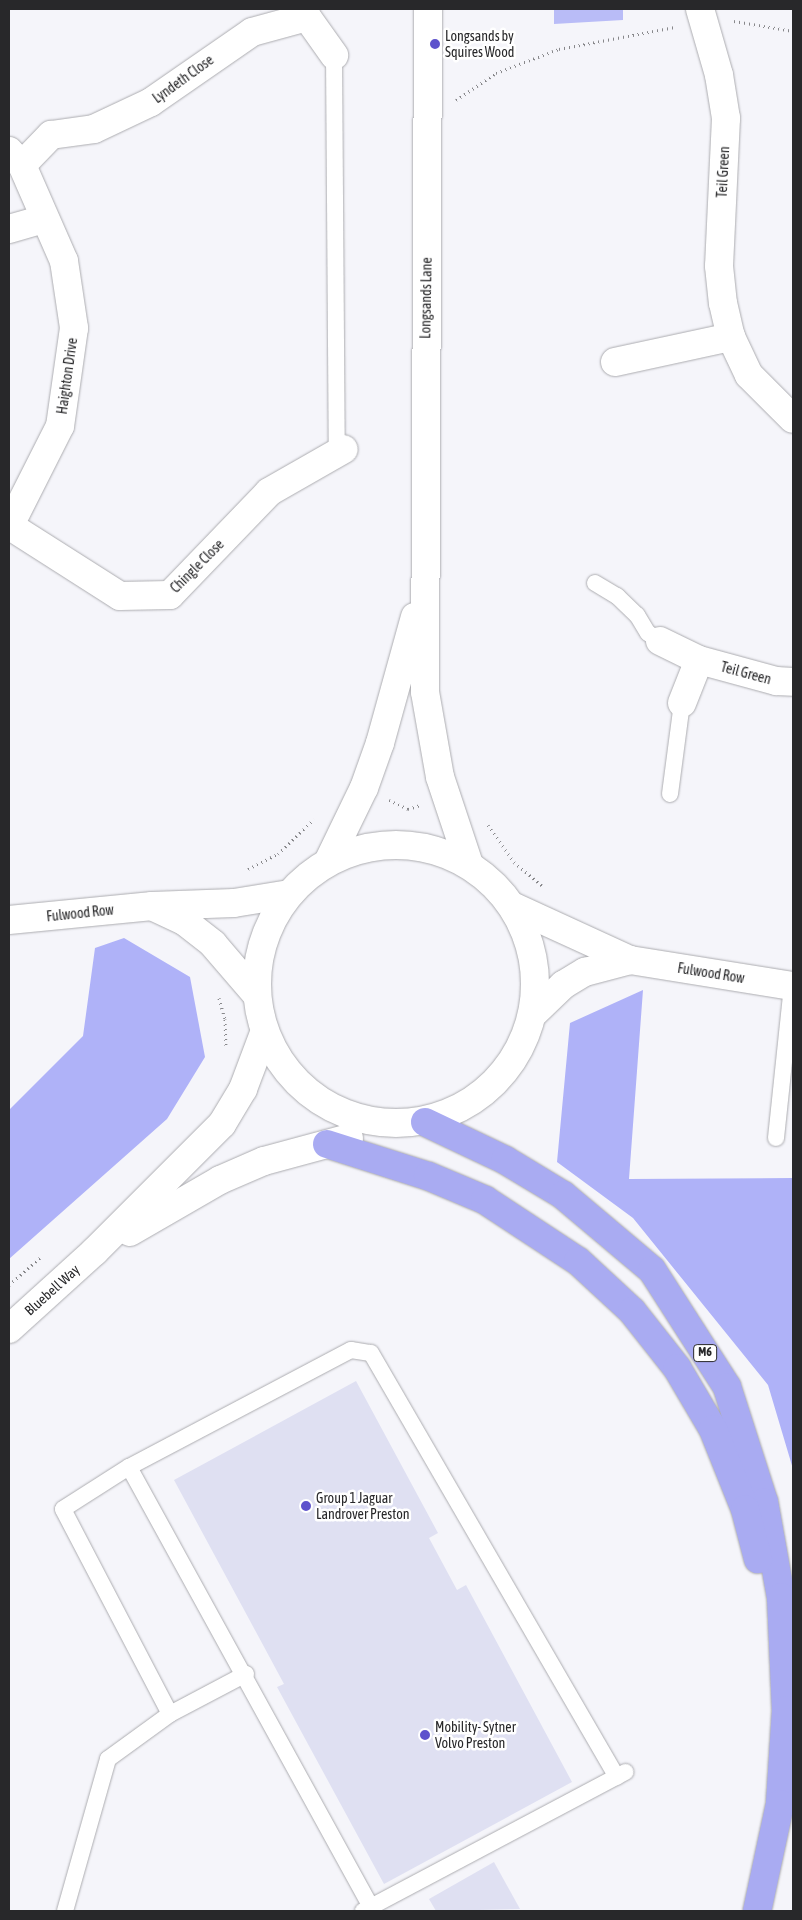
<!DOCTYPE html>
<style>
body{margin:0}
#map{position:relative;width:802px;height:1920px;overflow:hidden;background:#f5f5fa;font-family:"Asap Condensed",sans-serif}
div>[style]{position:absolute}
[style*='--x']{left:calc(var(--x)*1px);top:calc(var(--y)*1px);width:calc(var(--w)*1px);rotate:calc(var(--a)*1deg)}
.green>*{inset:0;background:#b9bcf7}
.forest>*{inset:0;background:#afb2f8}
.building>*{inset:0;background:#dfe0f2}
.path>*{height:3px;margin-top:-1.5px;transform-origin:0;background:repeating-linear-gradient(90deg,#88888b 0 1px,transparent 0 5px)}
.roads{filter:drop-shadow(0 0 1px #acacb0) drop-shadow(0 0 1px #acacb0)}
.lane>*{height:16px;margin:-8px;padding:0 8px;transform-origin:8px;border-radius:8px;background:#fff}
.street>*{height:28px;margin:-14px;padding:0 14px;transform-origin:14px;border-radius:14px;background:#fff}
.secondary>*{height:28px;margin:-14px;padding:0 14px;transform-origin:14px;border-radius:14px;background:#fff}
.secondary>.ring{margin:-14px;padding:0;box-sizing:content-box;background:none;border:28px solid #fff;border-radius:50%}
.highway>*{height:28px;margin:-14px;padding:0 14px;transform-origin:14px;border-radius:14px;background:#a9abf2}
.dots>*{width:14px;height:14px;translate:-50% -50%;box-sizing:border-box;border:2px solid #fff;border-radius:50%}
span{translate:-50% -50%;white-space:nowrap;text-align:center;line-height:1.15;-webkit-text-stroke:5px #fff;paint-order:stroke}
.shield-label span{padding:1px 4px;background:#fff;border:1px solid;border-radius:4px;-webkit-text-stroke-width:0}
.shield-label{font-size:12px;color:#28282a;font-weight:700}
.poi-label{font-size:14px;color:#28282a}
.left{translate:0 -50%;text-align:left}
.street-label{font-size:14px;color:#28282a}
.frame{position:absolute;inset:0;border:10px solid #28282a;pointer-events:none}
</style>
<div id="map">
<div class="green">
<i style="clip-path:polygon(554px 9px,623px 9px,623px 20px,554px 24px)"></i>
</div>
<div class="forest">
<i style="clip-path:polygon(124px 938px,190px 977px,205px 1057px,167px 1119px,9px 1259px,9px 1110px,83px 1036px,95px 948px)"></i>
<i style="clip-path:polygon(643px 990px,629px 1179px,793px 1178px,793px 1469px,768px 1385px,633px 1218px,557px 1162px,570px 1023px)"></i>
</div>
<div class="building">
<i style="clip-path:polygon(356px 1381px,438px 1533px,429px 1538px,457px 1590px,466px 1585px,572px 1782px,384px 1884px,277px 1687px,284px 1684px,174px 1480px)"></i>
<i style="clip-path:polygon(494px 1862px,520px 1909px,436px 1911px,429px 1899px)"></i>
</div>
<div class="path">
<i style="--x:734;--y:21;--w:60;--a:9.6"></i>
<i style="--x:456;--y:100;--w:48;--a:-34"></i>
<i style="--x:496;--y:73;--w:67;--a:-20.9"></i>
<i style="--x:559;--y:49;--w:118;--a:-10.7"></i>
<i style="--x:389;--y:800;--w:21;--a:25"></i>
<i style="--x:408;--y:809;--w:13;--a:-18"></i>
<i style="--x:488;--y:825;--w:45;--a:54.9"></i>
<i style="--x:514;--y:862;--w:39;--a:40"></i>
<i style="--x:248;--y:869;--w:34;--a:-27"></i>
<i style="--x:278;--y:854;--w:50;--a:-44.2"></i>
<i style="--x:219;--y:998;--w:22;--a:74"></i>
<i style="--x:225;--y:1019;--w:27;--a:88"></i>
<i style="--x:9;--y:1285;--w:44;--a:-41.3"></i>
</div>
<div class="roads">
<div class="lane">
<i style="--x:334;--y:55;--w:399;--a:89.6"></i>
<i style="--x:595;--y:583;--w:26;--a:31"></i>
<i style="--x:617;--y:596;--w:28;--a:44"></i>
<i style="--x:637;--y:615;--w:21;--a:59"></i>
<i style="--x:648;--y:633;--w:14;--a:34"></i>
<i style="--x:670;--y:794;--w:92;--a:-82.5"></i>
<i style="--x:776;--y:1138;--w:153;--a:-84"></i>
<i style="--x:129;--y:1467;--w:251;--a:-27.8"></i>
<i style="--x:351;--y:1350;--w:20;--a:9"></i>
<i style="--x:371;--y:1353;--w:490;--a:59.9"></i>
<i style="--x:170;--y:1714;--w:231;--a:-117.6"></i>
<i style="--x:63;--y:1509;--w:78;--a:-32.5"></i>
<i style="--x:129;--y:1467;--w:502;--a:61.19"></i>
<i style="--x:65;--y:1911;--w:158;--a:-74.2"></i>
<i style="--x:108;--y:1759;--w:77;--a:-36"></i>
<i style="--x:170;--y:1714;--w:86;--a:-27.8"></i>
<i style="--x:363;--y:1911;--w:297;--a:-27.9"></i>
</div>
<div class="street">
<i style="--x:700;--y:9;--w:69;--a:73.9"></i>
<i style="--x:719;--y:75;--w:44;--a:80.8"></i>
<i style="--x:726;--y:118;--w:148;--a:92.7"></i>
<i style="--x:719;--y:266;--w:37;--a:84"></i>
<i style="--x:723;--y:303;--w:35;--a:77"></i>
<i style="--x:731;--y:337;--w:42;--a:64.7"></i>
<i style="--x:749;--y:375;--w:62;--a:45"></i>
<i style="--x:9;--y:151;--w:19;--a:47"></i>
<i style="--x:22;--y:165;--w:105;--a:66.4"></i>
<i style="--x:64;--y:261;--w:68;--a:81.5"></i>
<i style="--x:74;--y:328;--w:99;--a:98.1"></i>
<i style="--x:60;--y:426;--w:113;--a:116.8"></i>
<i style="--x:22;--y:165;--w:42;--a:-46"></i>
<i style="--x:51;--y:135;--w:43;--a:-7.9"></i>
<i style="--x:94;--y:129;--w:63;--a:-25.3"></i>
<i style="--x:151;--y:102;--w:123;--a:-34.7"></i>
<i style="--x:252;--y:32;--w:57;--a:-15.3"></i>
<i style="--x:307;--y:17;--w:47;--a:54.6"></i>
<i style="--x:9;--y:229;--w:35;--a:-16"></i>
<i style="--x:615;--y:362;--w:119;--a:-12.2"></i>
<i style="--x:10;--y:526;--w:130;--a:32.5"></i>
<i style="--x:120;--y:596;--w:50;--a:-1.1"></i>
<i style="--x:170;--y:595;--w:143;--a:-46.1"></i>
<i style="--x:269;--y:492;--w:86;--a:-29.8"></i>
<i style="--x:660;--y:641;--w:43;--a:26"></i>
<i style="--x:699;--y:660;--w:80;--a:15.3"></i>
<i style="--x:776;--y:681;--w:17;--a:3"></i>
<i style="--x:682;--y:703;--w:46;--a:-68.4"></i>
<i style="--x:512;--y:906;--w:130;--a:24.6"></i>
<i style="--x:630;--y:960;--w:165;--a:9.1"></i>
<i style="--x:154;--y:907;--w:33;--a:25"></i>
<i style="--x:184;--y:921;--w:37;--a:38"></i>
<i style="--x:213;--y:944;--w:66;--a:49.3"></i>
<i style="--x:9;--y:920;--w:144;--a:-5.6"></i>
<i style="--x:152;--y:906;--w:82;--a:-2.1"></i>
<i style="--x:234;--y:903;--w:56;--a:-9.3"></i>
<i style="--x:533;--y:1014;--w:42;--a:-44"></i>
<i style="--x:563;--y:985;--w:26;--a:-31"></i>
<i style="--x:585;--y:972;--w:47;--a:-14.9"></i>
</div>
<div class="secondary">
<i style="--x:428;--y:9;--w:683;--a:90.25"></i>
<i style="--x:425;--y:692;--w:86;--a:80"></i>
<i style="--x:440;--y:777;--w:92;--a:71.6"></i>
<i class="ring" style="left:257px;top:845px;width:250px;height:250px"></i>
<i style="--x:328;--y:862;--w:82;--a:-64.1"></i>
<i style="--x:364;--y:788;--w:48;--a:-70.4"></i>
<i style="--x:380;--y:743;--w:131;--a:-74.5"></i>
<i style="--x:130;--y:1232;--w:104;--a:-30"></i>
<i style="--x:220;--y:1180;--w:48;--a:-23.4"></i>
<i style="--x:264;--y:1161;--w:88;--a:-15.1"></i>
<i style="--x:9;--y:1329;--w:115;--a:-42.2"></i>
<i style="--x:94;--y:1252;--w:181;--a:-45"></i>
<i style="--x:222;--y:1124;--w:41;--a:-59"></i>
<i style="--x:243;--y:1089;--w:60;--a:-69.4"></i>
</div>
<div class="highway">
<i style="--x:425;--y:1122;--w:89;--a:25.4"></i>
<i style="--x:505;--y:1160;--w:68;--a:31.1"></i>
<i style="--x:563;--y:1195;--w:116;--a:40.1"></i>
<i style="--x:652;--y:1270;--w:139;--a:57.3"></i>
<i style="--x:727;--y:1387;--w:121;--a:72.2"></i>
<i style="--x:764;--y:1502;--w:97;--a:79.9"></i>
<i style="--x:781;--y:1597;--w:113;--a:87.5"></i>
<i style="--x:786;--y:1710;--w:94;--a:93.7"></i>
<i style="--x:780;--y:1804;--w:109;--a:102.1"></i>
<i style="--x:327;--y:1144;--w:106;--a:17.6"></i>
<i style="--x:428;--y:1176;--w:62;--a:22.8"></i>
<i style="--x:485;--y:1200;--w:111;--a:33.3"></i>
<i style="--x:578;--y:1261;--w:74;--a:42.8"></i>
<i style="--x:632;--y:1311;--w:73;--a:51.7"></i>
<i style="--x:677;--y:1368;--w:71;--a:59.5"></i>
<i style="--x:713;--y:1429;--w:86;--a:68.2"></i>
<i style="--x:745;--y:1509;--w:52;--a:75.4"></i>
</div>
</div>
<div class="dots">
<i style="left:435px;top:44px;background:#5e53cc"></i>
<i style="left:306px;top:1506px;background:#5e53cc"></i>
<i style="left:425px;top:1735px;background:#5e53cc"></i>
</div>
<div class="shield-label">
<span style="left:705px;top:1353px">M6</span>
</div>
<div class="poi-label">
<span class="left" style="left:445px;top:44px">Longsands by<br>Squires Wood</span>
<span class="left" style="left:316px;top:1506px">Group 1 Jaguar<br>Landrover Preston</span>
<span class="left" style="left:435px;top:1735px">Mobility- Sytner<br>Volvo Preston</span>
</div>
<div class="street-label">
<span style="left:183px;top:79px;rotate:-36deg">Lyndeth Close</span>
<span style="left:723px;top:172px;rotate:-87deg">Teil Green</span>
<span style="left:426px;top:298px;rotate:-89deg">Longsands Lane</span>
<span style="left:67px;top:376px;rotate:-82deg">Haighton Drive</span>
<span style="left:197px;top:566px;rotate:-45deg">Chingle Close</span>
<span style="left:746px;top:673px;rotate:15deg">Teil Green</span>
<span style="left:80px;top:913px;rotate:-6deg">Fulwood Row</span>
<span style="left:711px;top:973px;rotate:9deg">Fulwood Row</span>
<span style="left:52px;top:1290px;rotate:-42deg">Bluebell Way</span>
</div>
<div class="frame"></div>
</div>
